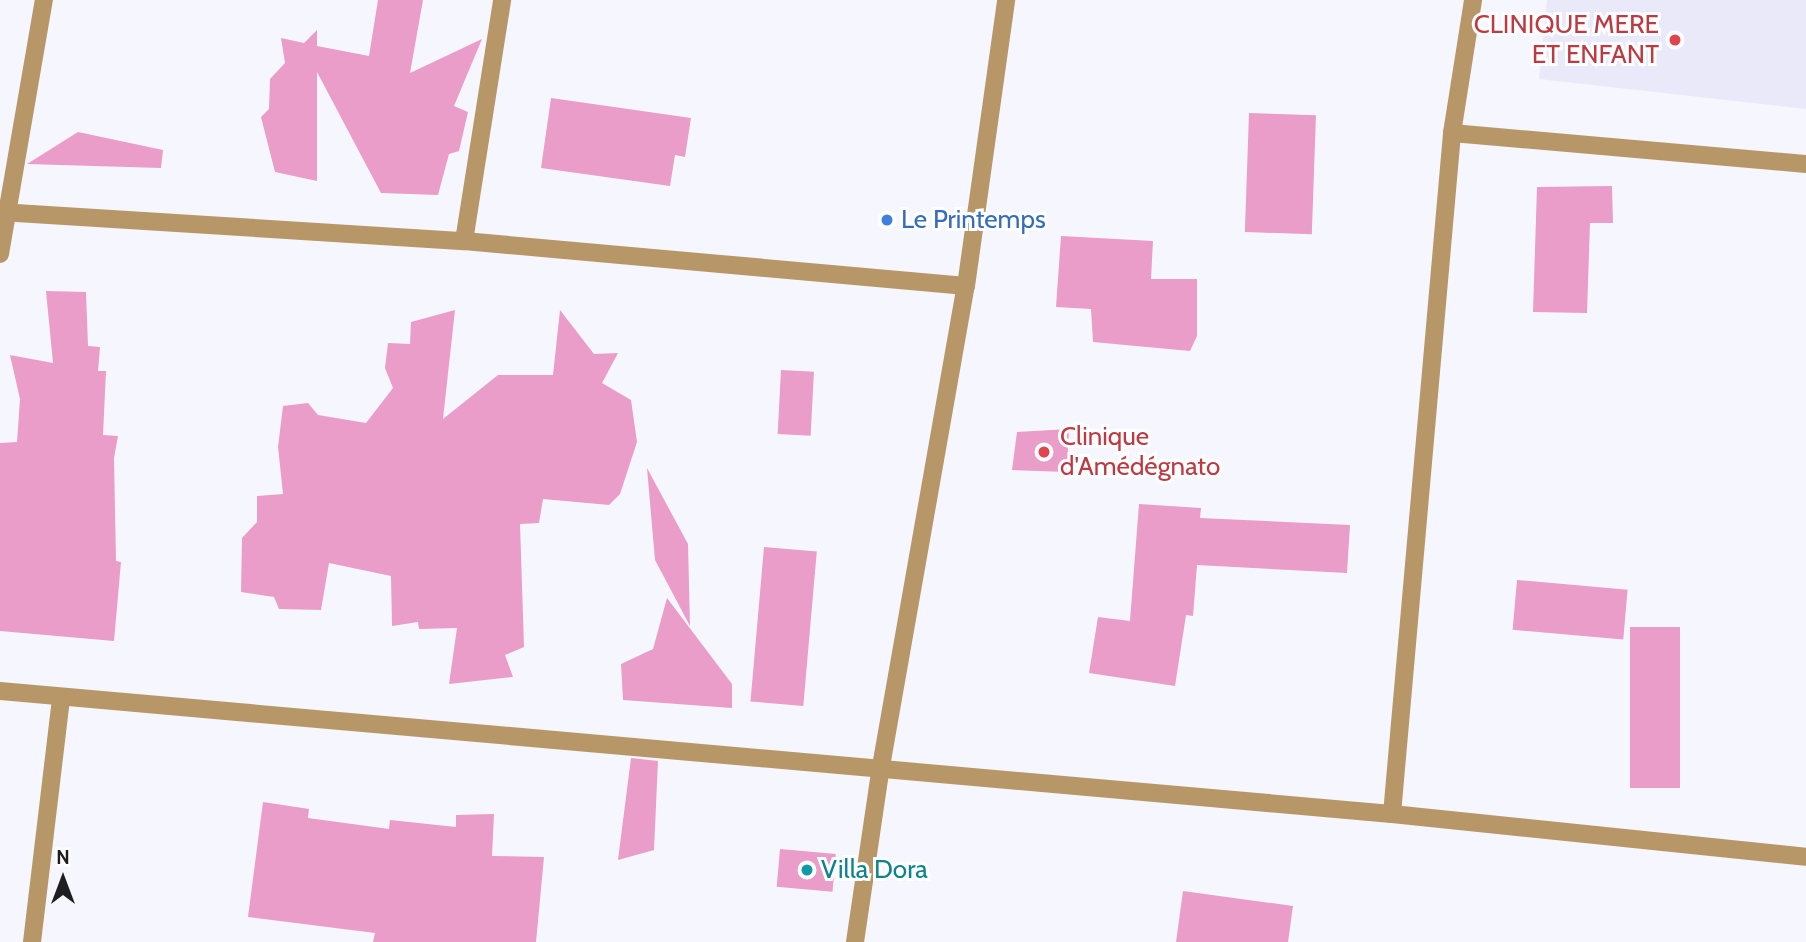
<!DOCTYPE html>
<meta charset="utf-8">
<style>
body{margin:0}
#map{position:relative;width:1806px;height:942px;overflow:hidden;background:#f6f6ff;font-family:Cabin,sans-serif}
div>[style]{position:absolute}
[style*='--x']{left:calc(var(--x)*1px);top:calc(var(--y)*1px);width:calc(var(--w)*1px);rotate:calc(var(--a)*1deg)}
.built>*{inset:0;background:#e9e9fa}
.building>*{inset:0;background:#e99dc8;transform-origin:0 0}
.street>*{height:18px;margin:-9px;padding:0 9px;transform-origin:9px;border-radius:9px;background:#b79768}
.dots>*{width:19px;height:19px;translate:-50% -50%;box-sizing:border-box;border:4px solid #fff;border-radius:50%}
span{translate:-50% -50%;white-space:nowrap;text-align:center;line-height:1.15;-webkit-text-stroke:6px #fff;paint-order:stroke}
.health-label{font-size:26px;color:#be3a42}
.right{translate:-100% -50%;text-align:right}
.left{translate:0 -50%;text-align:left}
.shop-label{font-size:26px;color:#366cbe}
.culture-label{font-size:26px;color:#0d838f}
.north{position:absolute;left:28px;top:844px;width:70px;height:70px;-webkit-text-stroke:5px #fff;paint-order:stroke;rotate:0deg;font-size:19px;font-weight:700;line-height:28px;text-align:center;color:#1e1e21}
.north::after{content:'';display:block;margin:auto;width:24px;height:32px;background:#1e1e21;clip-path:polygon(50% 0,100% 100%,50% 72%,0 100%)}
</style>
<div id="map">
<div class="built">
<i style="clip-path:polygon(1547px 0,1806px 0,1806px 109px,1539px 79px)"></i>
</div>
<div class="building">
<i style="clip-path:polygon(378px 0,423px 0,410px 73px,482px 39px,454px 106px,468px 112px,459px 151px,449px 154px,438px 195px,381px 193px,317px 72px,317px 181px,275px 172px,261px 117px,269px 109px,270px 79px,285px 63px,281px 38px,304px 43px,317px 30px,317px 46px,369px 56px)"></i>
<i style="clip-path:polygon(551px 98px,691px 118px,685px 157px,675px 155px,670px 186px,541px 168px)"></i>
<i style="left:1249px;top:113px;width:67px;height:119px;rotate:2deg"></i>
<i style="clip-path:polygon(78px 132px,163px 150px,161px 168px,27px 164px)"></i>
<i style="clip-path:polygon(1612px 186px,1613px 223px,1590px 223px,1587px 313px,1533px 312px,1537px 187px)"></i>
<i style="clip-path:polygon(1061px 236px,1153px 241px,1151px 279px,1197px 279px,1197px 336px,1190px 351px,1093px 342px,1091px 309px,1056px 307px)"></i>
<i style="clip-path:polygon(46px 291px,86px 292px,88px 346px,100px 347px,98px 371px,106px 371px,103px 435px,118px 436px,114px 458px,116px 561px,121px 562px,114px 641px,0 631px,0 443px,17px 442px,20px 399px,10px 355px,53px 363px)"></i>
<i style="clip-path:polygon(455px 310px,443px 419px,498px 375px,553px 375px,560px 310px,594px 354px,618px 353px,602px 383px,631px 400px,637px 442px,620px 494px,609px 505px,543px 499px,539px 523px,520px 524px,524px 647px,505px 655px,513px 677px,449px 684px,457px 628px,419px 629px,418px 622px,392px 626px,391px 576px,329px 563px,321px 610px,279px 609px,274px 597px,241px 592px,242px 538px,257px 522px,257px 496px,283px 494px,278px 447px,283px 406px,308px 403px,318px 415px,366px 423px,393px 388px,385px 368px,388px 343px,410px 344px,411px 322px)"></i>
<i style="left:781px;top:370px;width:33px;height:64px;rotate:3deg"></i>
<i style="clip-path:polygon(1069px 429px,1067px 472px,1012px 470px,1017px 432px)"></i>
<i style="clip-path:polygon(647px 468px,688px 544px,690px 626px,655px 560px)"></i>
<i style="clip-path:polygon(1139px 504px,1201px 508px,1200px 518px,1350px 525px,1347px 573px,1197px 565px,1193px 616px,1186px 615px,1175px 686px,1089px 673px,1098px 617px,1130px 621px)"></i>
<i style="left:764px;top:547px;width:53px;height:155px;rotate:5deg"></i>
<i style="left:1517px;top:580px;width:111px;height:50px;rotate:5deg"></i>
<i style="clip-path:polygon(667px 598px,732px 684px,732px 708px,623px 700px,621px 664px,653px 649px)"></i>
<i style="left:1630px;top:627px;width:50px;height:161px"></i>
<i style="clip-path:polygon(631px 758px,658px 761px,654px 850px,618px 860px)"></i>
<i style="clip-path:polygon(263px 802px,309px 809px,308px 818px,389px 829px,390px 820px,456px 827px,456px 815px,494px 814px,492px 856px,544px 857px,536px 942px,373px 942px,375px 933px,248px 917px)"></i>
<i style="left:780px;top:849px;width:56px;height:38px;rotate:5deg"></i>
<i style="clip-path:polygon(1183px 891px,1293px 906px,1288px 942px,1176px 942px)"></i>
</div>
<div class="street">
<i style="--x:1452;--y:133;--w:355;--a:5"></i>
<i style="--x:0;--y:212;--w:465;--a:3.6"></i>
<i style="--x:464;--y:241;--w:504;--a:5.12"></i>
<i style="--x:464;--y:241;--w:244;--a:-81"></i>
<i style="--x:0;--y:254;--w:258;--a:-80.2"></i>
<i style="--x:0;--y:691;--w:1397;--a:5.05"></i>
<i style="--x:1392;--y:814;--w:416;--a:5.9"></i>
<i style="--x:1392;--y:814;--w:684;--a:-84.96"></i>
<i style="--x:1452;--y:133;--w:135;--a:-81"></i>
<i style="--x:32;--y:942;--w:246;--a:-83.2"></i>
<i style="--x:855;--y:942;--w:172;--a:-81.6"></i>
<i style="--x:880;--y:772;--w:494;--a:-80"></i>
<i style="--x:966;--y:286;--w:289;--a:-82"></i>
</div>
<div class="dots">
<i style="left:1675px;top:40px;background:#e0444e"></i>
<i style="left:887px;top:220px;background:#3f7fe0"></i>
<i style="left:1044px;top:452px;background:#e0444e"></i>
<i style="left:807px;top:870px;background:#0f9aa8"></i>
</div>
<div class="health-label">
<span class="right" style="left:1659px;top:40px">CLINIQUE MERE<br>ET ENFANT</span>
<span class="left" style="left:1060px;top:452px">Clinique<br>d'Amédégnato</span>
</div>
<div class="shop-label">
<span class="left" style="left:901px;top:220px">Le Printemps</span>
</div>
<div class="culture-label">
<span class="left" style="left:821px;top:870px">Villa Dora</span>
</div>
<div class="north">N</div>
</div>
